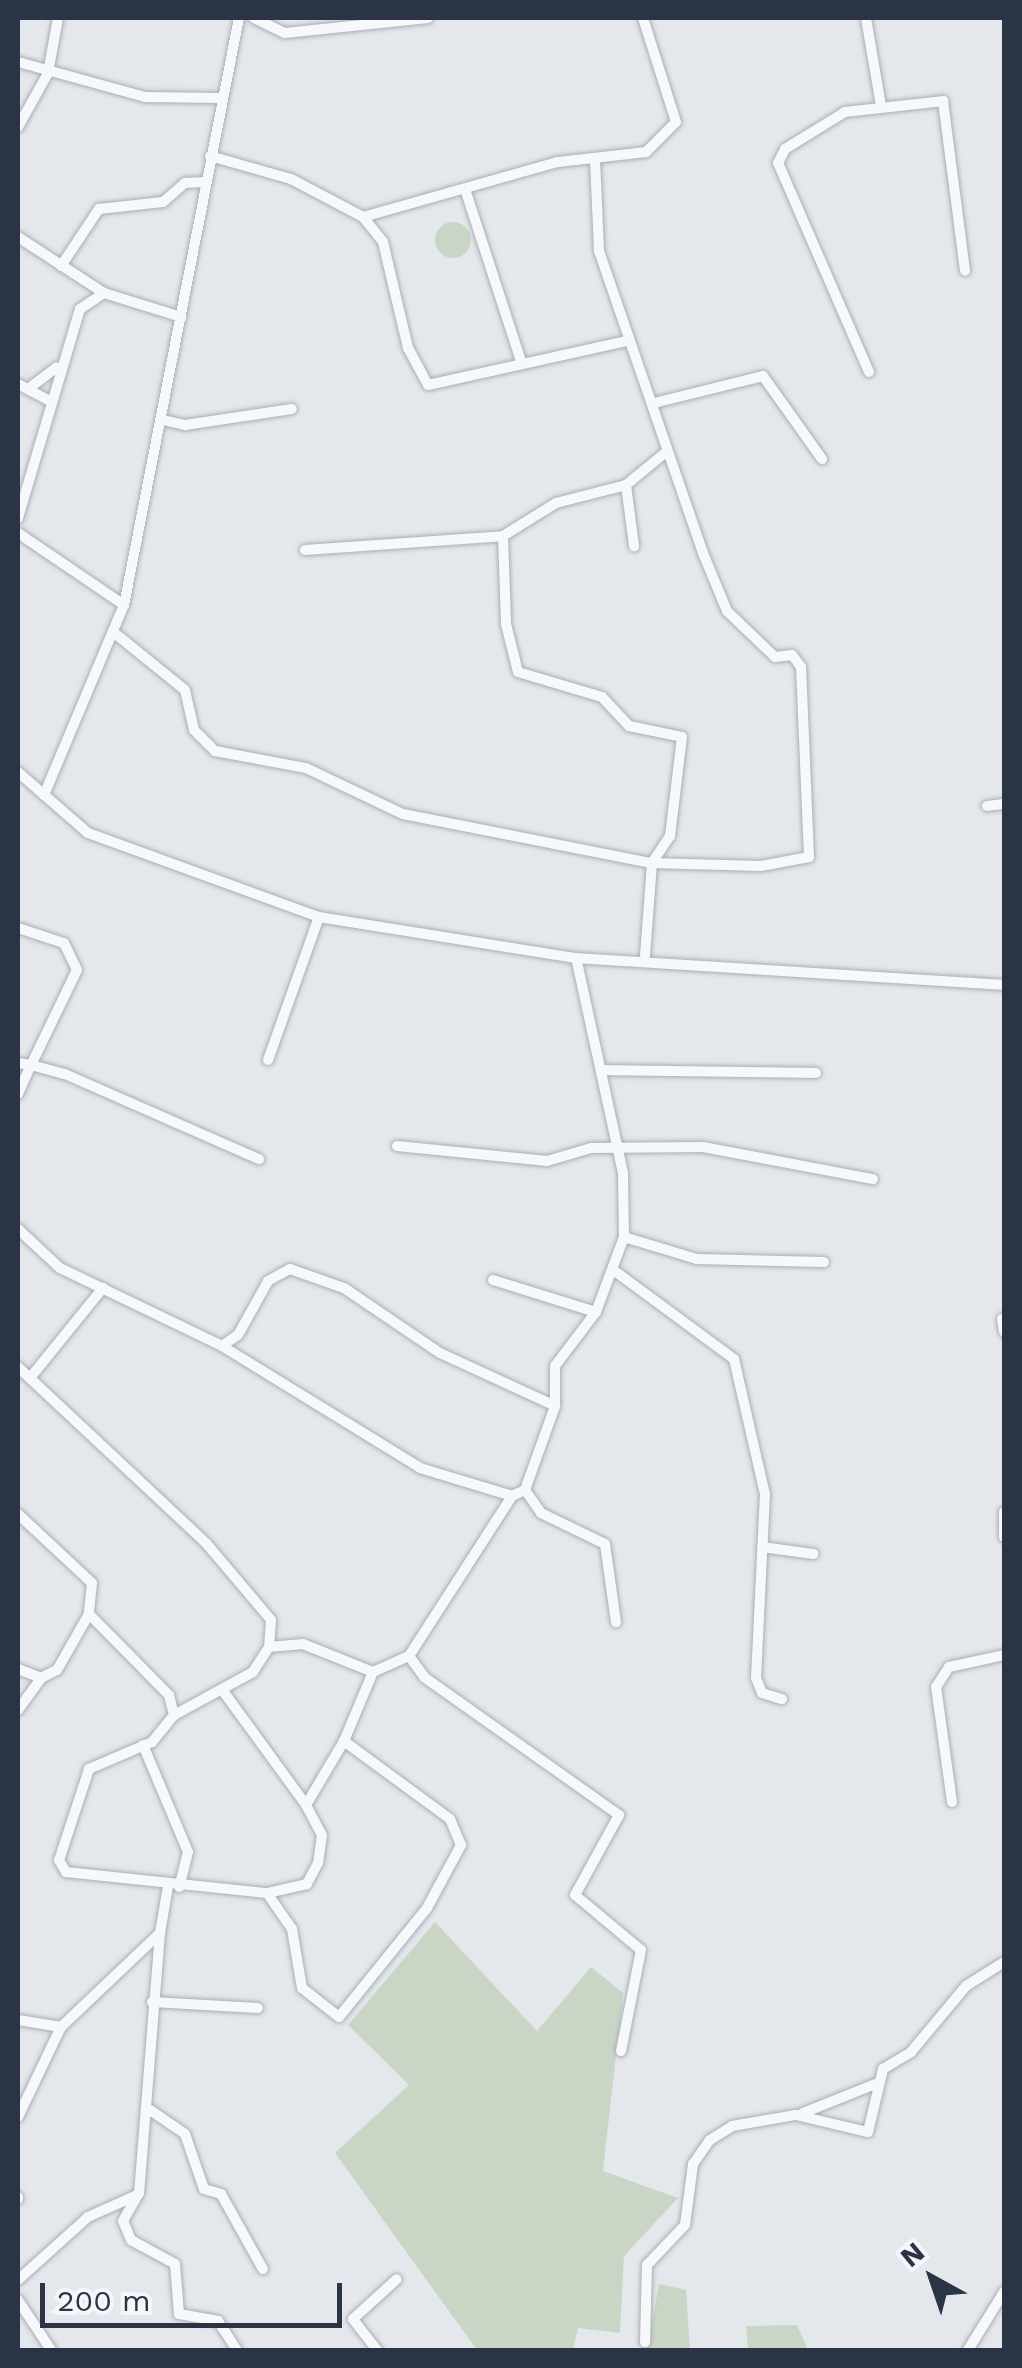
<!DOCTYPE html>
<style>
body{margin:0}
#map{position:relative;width:1022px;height:2368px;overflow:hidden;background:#e4e7ec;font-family:"Work Sans",sans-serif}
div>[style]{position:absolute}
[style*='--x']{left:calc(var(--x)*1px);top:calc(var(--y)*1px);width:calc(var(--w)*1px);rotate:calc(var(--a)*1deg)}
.green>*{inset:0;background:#c9d6c5}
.round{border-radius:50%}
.roads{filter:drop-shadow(0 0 2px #a9aeb7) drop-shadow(0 0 2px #a9aeb7)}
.minor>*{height:10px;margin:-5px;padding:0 5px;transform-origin:5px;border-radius:5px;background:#f7f8fa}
span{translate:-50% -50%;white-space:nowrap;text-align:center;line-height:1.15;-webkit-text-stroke:10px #f4f6f9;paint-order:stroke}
.frame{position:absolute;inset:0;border:20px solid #2b3445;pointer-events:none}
.north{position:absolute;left:882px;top:2228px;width:100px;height:100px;-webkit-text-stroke:8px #f4f6f9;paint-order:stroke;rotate:320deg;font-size:28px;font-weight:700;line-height:40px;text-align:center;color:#2b3445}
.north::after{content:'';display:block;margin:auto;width:35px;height:45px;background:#2b3445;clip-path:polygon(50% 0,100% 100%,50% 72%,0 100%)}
.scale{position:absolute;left:40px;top:2283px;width:302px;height:45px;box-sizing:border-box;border:5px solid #2b3445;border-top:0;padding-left:12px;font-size:30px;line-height:35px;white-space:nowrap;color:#2b3445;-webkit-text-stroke:8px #f4f6f9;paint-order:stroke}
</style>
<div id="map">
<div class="green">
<i class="round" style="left:435px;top:222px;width:36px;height:36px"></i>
<i style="clip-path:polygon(435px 1922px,537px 2031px,591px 1967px,623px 1993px,603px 2171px,678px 2198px,624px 2256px,620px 2333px,578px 2328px,573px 2350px,477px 2350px,335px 2153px,409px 2085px,348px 2025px)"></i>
<i style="clip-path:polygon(659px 2284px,686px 2290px,690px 2350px,647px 2350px)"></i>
<i style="clip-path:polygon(797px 2325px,808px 2350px,748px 2350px,746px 2326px)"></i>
</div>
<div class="roads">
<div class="minor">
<i style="--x:254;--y:18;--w:34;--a:26"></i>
<i style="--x:285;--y:33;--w:144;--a:-6"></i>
<i style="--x:866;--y:18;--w:89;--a:80.3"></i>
<i style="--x:18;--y:62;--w:132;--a:15.4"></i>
<i style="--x:145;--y:97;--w:77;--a:0.7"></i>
<i style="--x:18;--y:127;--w:62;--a:-60.9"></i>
<i style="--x:48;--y:73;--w:56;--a:-79.7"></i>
<i style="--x:210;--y:156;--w:84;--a:15.9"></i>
<i style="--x:291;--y:179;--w:81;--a:27.8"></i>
<i style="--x:363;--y:217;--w:203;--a:-15.8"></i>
<i style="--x:558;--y:162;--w:89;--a:-6.5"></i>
<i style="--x:646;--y:152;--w:42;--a:-45"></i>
<i style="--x:676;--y:122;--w:109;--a:-107.6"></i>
<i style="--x:466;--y:192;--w:178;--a:72"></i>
<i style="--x:363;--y:217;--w:32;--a:51"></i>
<i style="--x:383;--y:242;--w:109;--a:76.7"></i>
<i style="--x:408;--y:348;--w:42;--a:61.6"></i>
<i style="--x:428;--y:385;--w:204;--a:-12.5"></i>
<i style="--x:18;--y:237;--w:103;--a:33.1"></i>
<i style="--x:61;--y:266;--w:69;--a:-56.3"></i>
<i style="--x:99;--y:209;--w:64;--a:-6.2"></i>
<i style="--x:163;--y:202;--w:29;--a:-41"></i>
<i style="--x:185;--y:183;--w:19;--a:-3"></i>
<i style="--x:869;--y:372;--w:228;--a:-113.5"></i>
<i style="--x:778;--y:163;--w:16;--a:-63"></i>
<i style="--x:785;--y:149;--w:70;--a:-31.7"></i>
<i style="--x:845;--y:112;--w:99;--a:-6.4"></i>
<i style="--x:943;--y:101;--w:171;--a:82.6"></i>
<i style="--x:18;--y:384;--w:36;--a:28"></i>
<i style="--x:32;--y:386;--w:31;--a:-37"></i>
<i style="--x:654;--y:403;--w:112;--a:-13.9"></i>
<i style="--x:763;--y:376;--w:102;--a:54.6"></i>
<i style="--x:163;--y:420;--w:23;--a:13"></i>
<i style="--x:185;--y:425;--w:108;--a:-8.5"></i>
<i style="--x:626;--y:485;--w:62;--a:82.5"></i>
<i style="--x:18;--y:518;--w:218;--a:-73.5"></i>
<i style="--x:80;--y:309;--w:29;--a:-34"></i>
<i style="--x:104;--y:293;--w:81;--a:17.3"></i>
<i style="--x:18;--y:533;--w:128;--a:34.2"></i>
<i style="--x:503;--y:536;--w:88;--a:88"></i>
<i style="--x:506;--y:624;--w:49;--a:76"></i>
<i style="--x:518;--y:672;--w:88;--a:16.6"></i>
<i style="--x:602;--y:697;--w:40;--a:47"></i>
<i style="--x:629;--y:726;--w:54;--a:11.7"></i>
<i style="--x:682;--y:737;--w:100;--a:96.9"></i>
<i style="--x:670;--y:836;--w:32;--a:124"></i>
<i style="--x:652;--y:863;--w:93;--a:94.3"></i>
<i style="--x:305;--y:550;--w:198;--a:-4"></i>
<i style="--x:503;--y:536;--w:62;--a:-31.9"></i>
<i style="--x:556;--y:503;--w:72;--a:-14.4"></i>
<i style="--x:626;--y:485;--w:52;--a:-39.5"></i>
<i style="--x:117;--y:635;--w:87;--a:39"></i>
<i style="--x:185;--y:690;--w:41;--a:77.3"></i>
<i style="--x:194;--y:730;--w:30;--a:45"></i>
<i style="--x:215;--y:751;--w:93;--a:10.6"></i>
<i style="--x:306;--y:768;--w:107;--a:25.4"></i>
<i style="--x:403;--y:814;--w:252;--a:11.2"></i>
<i style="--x:650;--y:863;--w:111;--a:1.5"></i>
<i style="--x:761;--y:866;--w:49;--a:-10.6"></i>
<i style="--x:809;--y:857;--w:190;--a:-92.4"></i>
<i style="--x:801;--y:667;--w:15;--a:-127"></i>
<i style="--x:792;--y:655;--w:17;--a:173"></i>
<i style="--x:775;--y:657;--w:66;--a:-136.2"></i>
<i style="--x:727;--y:611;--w:63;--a:-112.5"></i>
<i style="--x:703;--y:553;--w:319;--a:-109"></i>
<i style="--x:599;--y:251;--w:92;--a:-92.5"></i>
<i style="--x:18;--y:772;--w:93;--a:41.1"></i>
<i style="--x:88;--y:833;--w:246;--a:20"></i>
<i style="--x:319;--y:917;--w:260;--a:9.1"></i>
<i style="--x:576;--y:958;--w:429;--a:3.6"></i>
<i style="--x:44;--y:795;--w:206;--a:-67.2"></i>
<i style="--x:124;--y:605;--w:598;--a:-78.92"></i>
<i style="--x:987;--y:806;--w:17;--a:-7"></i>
<i style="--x:18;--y:928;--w:48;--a:18.1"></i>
<i style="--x:64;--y:943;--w:30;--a:64"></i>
<i style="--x:77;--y:970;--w:106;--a:115.8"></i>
<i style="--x:31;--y:1065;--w:13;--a:-171"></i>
<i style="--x:268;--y:1060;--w:152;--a:-70.4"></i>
<i style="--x:601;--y:1070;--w:215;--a:0.8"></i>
<i style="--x:18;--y:1094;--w:32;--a:-66"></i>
<i style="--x:31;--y:1065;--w:35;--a:15"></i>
<i style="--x:65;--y:1074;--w:212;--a:23.7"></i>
<i style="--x:397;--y:1146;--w:151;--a:5.7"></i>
<i style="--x:547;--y:1161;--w:46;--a:-16.5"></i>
<i style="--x:591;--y:1148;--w:112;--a:-0.5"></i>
<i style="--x:703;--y:1147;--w:173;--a:10.7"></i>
<i style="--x:18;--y:1229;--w:57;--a:42.9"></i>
<i style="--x:60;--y:1268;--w:180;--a:25.7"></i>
<i style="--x:222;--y:1346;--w:233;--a:31.6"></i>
<i style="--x:420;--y:1468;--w:96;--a:16.9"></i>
<i style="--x:624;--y:1237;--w:76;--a:16.8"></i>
<i style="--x:697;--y:1259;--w:127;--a:1.4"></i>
<i style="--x:616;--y:1272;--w:147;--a:36.4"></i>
<i style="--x:734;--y:1359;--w:139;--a:77.1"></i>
<i style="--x:765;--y:1494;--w:184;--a:92.8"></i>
<i style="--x:756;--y:1678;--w:16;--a:68"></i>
<i style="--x:762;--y:1693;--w:21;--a:17"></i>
<i style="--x:493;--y:1280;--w:108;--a:17.3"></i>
<i style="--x:1002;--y:1319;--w:13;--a:81"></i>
<i style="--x:222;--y:1346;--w:19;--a:-35"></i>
<i style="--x:238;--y:1335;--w:62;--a:-60.9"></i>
<i style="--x:268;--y:1281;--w:25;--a:-29"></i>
<i style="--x:290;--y:1269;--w:57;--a:19.4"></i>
<i style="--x:344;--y:1288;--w:116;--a:34.1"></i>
<i style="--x:440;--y:1353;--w:127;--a:24.7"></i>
<i style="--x:18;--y:1367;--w:258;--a:43.1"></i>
<i style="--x:206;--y:1543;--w:101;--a:49.8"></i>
<i style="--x:271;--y:1620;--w:27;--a:94"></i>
<i style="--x:269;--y:1647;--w:30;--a:123"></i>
<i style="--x:253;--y:1672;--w:90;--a:151.4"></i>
<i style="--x:30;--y:1378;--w:116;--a:-51"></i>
<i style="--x:525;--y:1490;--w:28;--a:55"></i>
<i style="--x:541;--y:1513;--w:71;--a:25.8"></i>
<i style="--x:605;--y:1544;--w:79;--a:82"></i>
<i style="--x:1004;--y:1512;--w:25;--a:90"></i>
<i style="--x:18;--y:1514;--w:101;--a:43"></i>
<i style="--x:92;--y:1583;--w:31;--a:96"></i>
<i style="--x:89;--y:1614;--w:114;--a:45.4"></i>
<i style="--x:169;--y:1695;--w:21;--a:76"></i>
<i style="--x:174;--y:1715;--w:35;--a:129"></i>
<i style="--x:152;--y:1742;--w:69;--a:156.8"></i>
<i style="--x:89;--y:1769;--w:96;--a:108.2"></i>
<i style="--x:59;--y:1860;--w:14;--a:60"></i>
<i style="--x:66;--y:1872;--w:202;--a:6"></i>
<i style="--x:762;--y:1547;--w:52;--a:7.7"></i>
<i style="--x:269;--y:1647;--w:34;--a:-5"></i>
<i style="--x:303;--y:1644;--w:75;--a:21.8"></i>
<i style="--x:409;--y:1656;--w:26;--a:54"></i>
<i style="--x:424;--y:1677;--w:239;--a:35.3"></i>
<i style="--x:619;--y:1815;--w:91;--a:118.8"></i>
<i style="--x:575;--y:1895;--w:86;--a:39.8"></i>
<i style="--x:641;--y:1950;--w:103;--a:101.2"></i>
<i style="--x:18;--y:1669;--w:25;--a:21"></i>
<i style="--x:41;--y:1678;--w:18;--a:-27"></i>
<i style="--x:57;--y:1670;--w:64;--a:-60.3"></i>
<i style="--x:223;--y:1691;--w:141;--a:53.9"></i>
<i style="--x:18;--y:1710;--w:39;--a:-54"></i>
<i style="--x:344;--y:1741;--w:74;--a:120.7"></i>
<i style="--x:306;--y:1805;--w:34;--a:62"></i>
<i style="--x:322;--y:1835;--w:28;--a:98"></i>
<i style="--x:318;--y:1863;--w:24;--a:118"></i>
<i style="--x:307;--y:1884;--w:41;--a:167.3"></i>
<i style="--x:267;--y:1893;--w:44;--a:55.2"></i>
<i style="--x:292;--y:1929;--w:60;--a:80.4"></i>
<i style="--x:302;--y:1988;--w:47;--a:38.1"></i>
<i style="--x:339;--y:2017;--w:140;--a:-51.1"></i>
<i style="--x:427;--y:1908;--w:72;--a:-61.6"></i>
<i style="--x:461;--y:1845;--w:28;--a:-113"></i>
<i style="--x:450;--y:1819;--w:132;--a:-143.7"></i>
<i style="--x:344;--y:1741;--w:75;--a:-67.2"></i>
<i style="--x:373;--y:1672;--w:39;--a:-24"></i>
<i style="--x:409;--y:1656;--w:190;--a:-57.2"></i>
<i style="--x:512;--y:1496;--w:14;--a:-25"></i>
<i style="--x:525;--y:1490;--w:89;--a:-70.3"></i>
<i style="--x:555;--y:1406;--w:40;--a:-90"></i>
<i style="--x:555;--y:1366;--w:68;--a:-52.8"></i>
<i style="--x:596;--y:1312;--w:80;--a:-69.5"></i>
<i style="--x:624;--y:1237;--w:64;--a:-90.9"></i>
<i style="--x:623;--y:1173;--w:220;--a:-102.3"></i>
<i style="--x:143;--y:1745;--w:116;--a:67.2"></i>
<i style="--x:188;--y:1852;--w:36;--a:104"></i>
<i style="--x:952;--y:1802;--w:116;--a:-97.9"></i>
<i style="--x:936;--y:1687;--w:24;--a:-57"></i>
<i style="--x:949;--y:1667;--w:56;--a:-12.3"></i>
<i style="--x:160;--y:1933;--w:261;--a:94.6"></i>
<i style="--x:139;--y:2193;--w:32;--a:120"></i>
<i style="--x:123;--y:2221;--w:21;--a:67"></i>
<i style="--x:131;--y:2240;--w:50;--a:28.6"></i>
<i style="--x:175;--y:2264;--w:50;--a:85.4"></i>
<i style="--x:179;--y:2314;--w:40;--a:10"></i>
<i style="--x:218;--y:2321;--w:35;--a:57"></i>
<i style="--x:152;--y:2002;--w:106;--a:3.2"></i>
<i style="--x:18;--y:2020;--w:44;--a:9.2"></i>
<i style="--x:150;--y:2110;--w:42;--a:34.4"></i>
<i style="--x:185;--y:2134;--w:58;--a:70.9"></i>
<i style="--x:204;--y:2189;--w:18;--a:16"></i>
<i style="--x:221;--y:2194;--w:86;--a:60.8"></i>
<i style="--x:803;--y:2113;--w:78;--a:-21.9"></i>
<i style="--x:18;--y:2117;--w:100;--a:-64.5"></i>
<i style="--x:61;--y:2027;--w:137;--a:-43.5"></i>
<i style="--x:160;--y:1933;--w:48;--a:-80.3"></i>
<i style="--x:18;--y:2197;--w:2;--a:90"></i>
<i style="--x:18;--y:2280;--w:94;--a:-42"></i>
<i style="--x:88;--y:2217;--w:54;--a:-24.2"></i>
<i style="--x:18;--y:2300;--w:60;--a:56.6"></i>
<i style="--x:645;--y:2342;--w:77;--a:-88.5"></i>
<i style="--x:647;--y:2265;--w:55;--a:-46.5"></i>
<i style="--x:685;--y:2225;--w:62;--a:-82.5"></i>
<i style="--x:693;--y:2164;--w:29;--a:-55"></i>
<i style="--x:710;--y:2140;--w:26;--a:-32"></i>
<i style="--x:732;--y:2126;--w:65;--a:-9.8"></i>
<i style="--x:796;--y:2115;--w:74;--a:13.3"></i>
<i style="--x:868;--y:2132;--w:65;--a:-76.6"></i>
<i style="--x:883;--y:2069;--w:33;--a:-31"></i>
<i style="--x:911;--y:2052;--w:86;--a:-50.2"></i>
<i style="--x:966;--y:1986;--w:45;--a:-32.3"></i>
<i style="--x:377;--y:2350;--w:39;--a:-128"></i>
<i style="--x:353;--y:2319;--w:59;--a:-42.3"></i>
<i style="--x:968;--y:2350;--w:68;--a:-58.2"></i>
</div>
</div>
<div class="frame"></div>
<div class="north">N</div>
<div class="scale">200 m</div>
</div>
